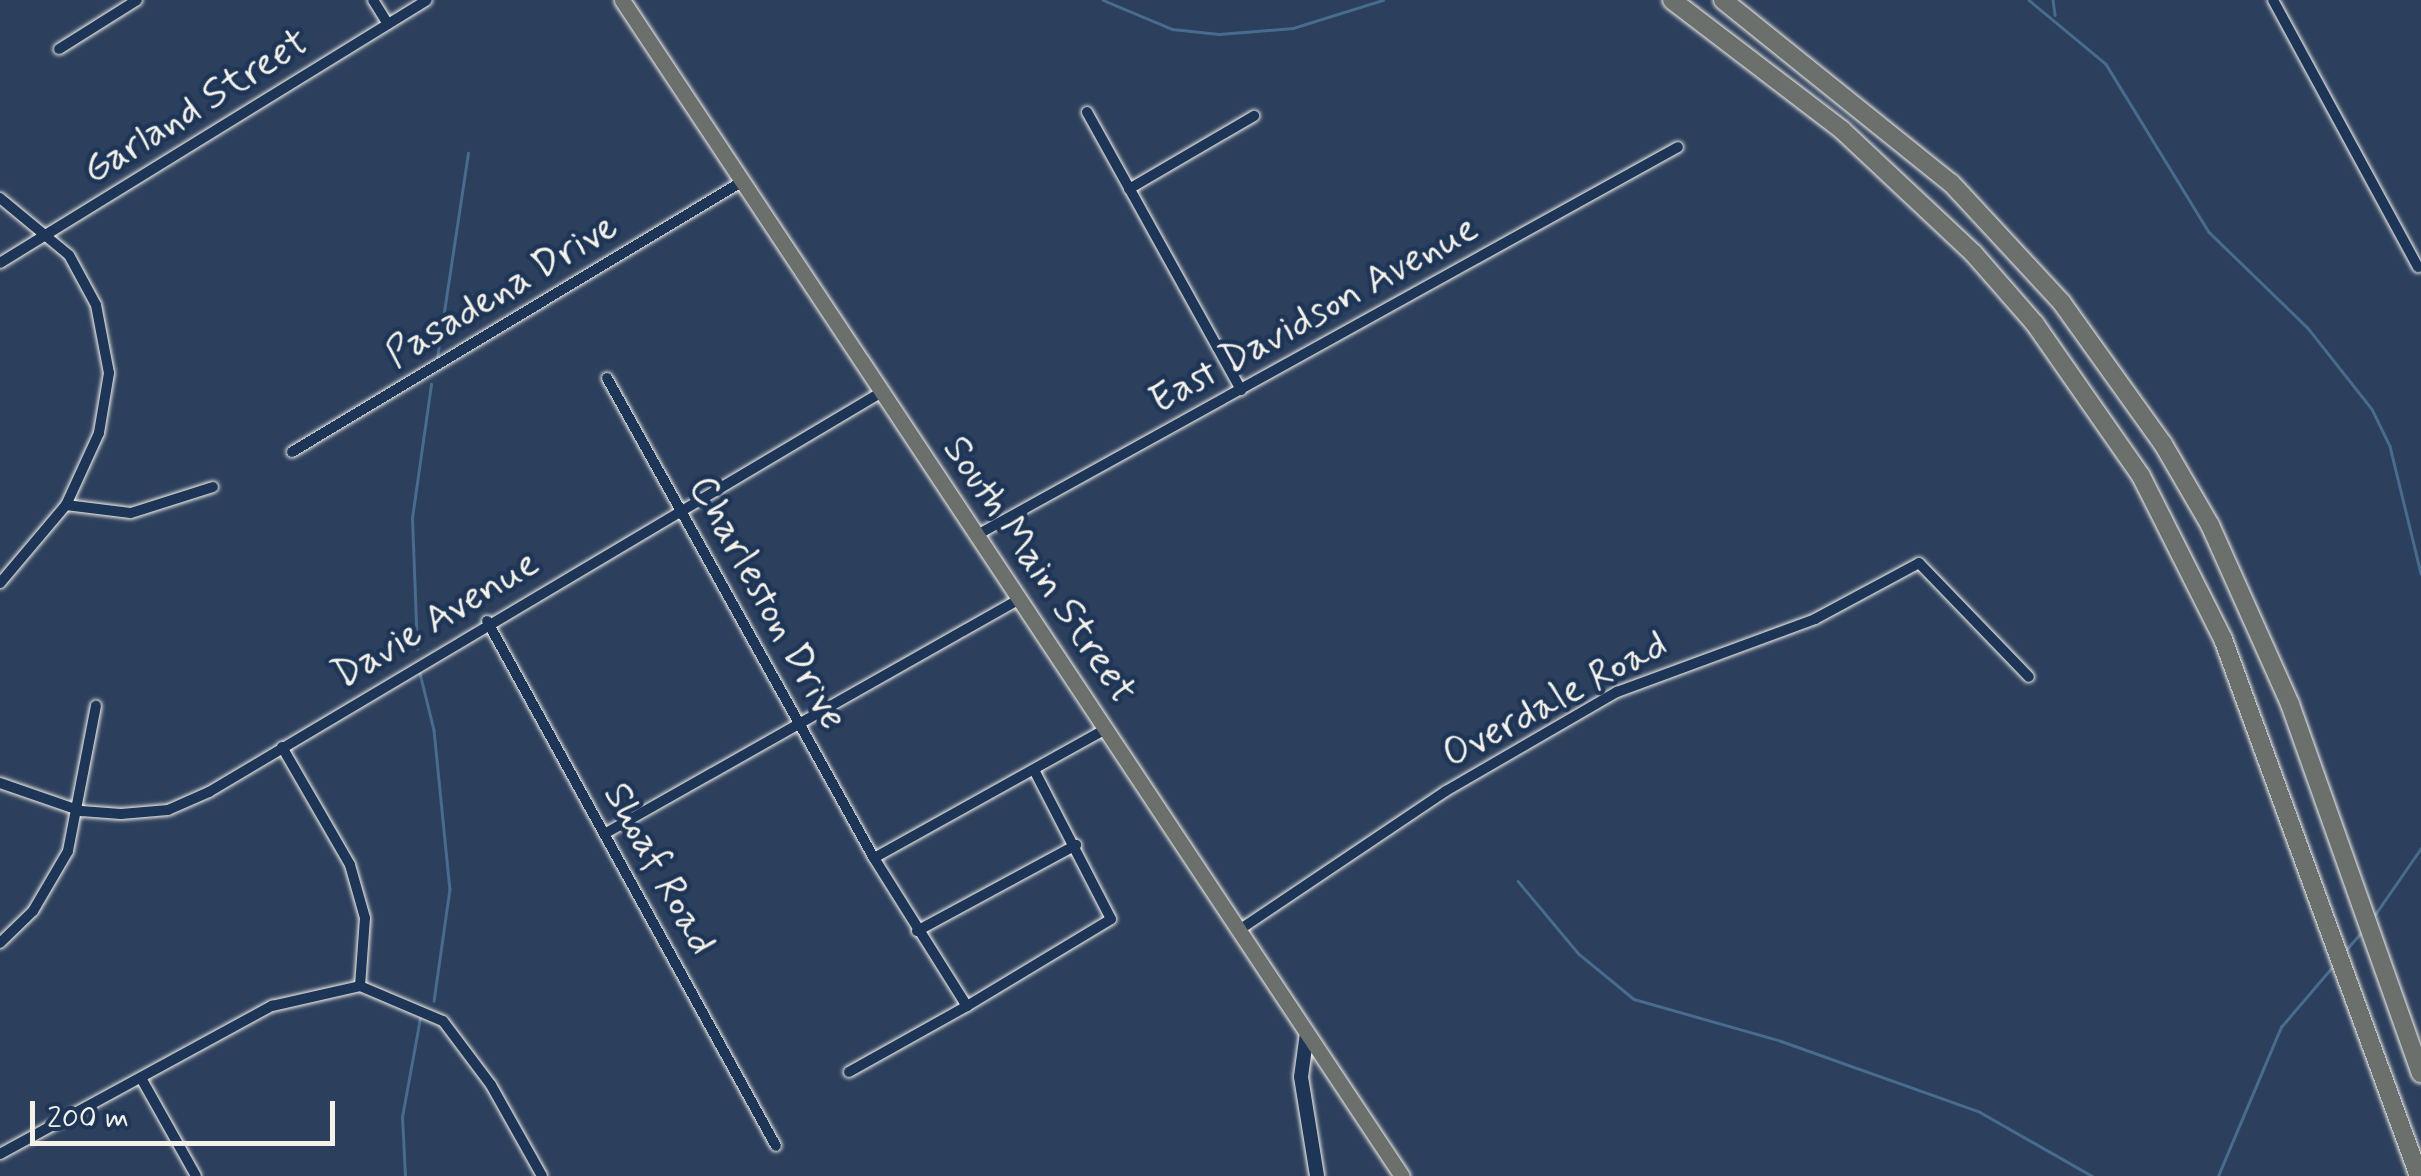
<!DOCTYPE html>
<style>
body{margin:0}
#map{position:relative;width:2421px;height:1176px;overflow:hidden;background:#2c3f5c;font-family:Mynerve,sans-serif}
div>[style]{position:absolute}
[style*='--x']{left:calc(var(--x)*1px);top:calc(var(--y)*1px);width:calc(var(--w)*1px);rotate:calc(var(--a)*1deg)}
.stream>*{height:2.5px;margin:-1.25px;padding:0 1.25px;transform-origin:1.25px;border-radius:1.25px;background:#466c8e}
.roads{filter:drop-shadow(0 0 2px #f4f1e8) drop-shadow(0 0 2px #f4f1e8)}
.street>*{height:10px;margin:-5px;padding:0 5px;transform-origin:5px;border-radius:5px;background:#1d3557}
.secondary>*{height:14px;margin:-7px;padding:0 7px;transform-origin:7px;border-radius:7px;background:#1d3557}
.primary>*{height:15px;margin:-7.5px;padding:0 7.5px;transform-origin:7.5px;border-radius:7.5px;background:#6c706d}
.highway>*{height:18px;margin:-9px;padding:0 9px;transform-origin:9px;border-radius:9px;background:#6c706d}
span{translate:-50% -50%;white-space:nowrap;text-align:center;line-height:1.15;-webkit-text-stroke:9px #1d3557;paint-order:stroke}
.street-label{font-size:40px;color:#f4f1e8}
.scale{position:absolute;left:30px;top:1101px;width:305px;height:45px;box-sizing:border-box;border:5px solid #f4f1e8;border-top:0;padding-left:12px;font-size:30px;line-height:35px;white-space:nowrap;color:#f4f1e8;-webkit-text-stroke:8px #1d3557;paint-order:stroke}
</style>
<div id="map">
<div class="stream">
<i style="--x:1103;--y:0;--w:75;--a:22.8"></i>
<i style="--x:1172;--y:29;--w:47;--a:6.1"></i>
<i style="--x:1219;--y:34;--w:74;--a:-4.6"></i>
<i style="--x:1293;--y:28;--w:94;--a:-17.3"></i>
<i style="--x:2029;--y:0;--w:100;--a:39.7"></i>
<i style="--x:2106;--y:64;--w:197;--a:58.5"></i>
<i style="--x:2209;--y:232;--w:138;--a:44.1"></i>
<i style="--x:2308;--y:328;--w:103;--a:51.7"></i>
<i style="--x:2372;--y:409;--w:41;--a:64.1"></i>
<i style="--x:2390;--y:446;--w:131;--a:76.3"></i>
<i style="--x:2053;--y:0;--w:15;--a:82"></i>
<i style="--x:437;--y:358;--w:207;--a:-81.4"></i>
<i style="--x:417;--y:649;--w:131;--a:-92.2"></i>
<i style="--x:412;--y:518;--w:135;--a:-81.9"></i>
<i style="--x:420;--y:673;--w:59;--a:76.2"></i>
<i style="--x:434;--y:730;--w:160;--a:84.3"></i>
<i style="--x:450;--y:889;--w:113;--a:98.1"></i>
<i style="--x:1518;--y:881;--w:95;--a:50.1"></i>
<i style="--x:1579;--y:954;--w:71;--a:39.3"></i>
<i style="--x:1634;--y:999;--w:153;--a:15.9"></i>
<i style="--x:1781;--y:1041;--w:211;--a:19.6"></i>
<i style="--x:1980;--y:1112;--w:129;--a:29.7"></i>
<i style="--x:2374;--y:916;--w:83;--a:-55.3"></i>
<i style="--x:2345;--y:951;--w:28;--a:-49"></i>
<i style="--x:405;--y:1176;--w:59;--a:-92.9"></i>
<i style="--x:402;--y:1117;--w:101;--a:-79.7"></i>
<i style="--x:2218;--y:1176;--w:162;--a:-67.1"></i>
<i style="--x:2281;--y:1027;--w:82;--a:-49.5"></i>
</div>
<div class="roads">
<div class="street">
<i style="--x:373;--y:0;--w:28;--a:58"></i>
<i style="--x:2273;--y:0;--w:304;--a:61.5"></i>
<i style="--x:59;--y:49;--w:92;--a:-32.1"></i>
<i style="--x:1087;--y:112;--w:318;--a:61"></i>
<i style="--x:1129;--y:189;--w:145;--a:-30.3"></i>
<i style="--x:0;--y:198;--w:89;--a:39.6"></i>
<i style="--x:69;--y:255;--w:57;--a:61.6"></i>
<i style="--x:96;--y:305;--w:69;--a:79.2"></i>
<i style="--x:109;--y:373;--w:61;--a:99.5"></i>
<i style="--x:99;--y:433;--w:79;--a:114.6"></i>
<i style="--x:66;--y:505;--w:102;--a:130.2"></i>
<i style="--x:0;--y:263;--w:501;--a:-31.63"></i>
<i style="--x:607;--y:378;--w:549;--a:60.92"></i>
<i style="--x:874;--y:858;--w:175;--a:57.9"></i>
<i style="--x:967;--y:1006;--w:168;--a:-31.1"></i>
<i style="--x:1111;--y:919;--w:168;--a:-117.3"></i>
<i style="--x:292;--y:452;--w:526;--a:-31"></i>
<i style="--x:66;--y:505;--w:65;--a:7"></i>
<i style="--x:131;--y:513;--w:86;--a:-17.6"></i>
<i style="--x:977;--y:535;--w:801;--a:-28.96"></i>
<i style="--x:487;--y:621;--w:599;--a:61.17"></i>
<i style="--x:282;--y:747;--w:136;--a:60"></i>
<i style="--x:350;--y:865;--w:55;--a:74.2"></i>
<i style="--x:365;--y:918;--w:68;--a:94.2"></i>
<i style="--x:0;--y:783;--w:86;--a:19.1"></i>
<i style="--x:81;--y:811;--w:40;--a:4.3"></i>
<i style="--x:121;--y:814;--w:47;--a:-4.9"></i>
<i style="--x:168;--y:810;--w:45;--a:-23.7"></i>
<i style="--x:209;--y:792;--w:783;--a:-30.73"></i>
<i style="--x:606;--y:833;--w:475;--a:-29.5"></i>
<i style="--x:874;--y:858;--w:265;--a:-29.1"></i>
<i style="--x:1239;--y:930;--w:249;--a:-33.9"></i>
<i style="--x:1446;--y:791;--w:198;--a:-30.1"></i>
<i style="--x:1617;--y:692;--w:211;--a:-20.2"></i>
<i style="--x:1815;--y:619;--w:118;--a:-28.3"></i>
<i style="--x:1919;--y:563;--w:158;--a:46"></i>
<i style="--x:917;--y:931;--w:181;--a:-28.4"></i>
<i style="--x:0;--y:943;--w:46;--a:-44.1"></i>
<i style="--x:33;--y:911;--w:69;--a:-59.7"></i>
<i style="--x:68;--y:851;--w:148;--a:-79.1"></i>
<i style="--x:849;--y:1072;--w:135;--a:-29.2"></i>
<i style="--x:141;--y:1078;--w:112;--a:60.7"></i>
<i style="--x:0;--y:1154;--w:310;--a:-28.6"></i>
<i style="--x:272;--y:1006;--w:90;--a:-12.8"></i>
<i style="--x:360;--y:986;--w:90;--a:22.9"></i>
<i style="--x:443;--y:1021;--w:80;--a:53.1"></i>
<i style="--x:491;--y:1085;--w:104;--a:60.7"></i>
</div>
<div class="secondary">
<i style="--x:1307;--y:1033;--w:44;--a:97.8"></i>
<i style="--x:1301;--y:1077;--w:100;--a:80.8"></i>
</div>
<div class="primary">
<i style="--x:622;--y:0;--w:1411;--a:56.45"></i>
</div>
<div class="highway">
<i style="--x:1672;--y:0;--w:214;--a:37.4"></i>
<i style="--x:1842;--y:130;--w:181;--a:43.2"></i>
<i style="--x:1974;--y:254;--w:93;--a:48.9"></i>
<i style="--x:2035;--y:324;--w:185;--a:55.1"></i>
<i style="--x:2141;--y:476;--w:182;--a:63.3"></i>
<i style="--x:2223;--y:639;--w:572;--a:69.95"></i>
<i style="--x:1723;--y:0;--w:292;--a:38.8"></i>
<i style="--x:1951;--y:183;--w:163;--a:47.2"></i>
<i style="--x:2062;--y:303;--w:173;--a:54.4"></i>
<i style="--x:2163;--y:444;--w:94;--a:59.9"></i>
<i style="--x:2210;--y:525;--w:196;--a:65.9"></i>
<i style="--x:2290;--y:704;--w:392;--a:70.5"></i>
</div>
</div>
<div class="street-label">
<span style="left:196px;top:107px;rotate:-32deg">Garland Street</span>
<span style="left:502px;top:291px;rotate:-31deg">Pasadena Drive</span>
<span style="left:1314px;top:315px;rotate:-29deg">East Davidson Avenue</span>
<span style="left:1039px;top:570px;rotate:56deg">South Main Street</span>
<span style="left:767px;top:603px;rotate:61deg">Charleston Drive</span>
<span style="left:436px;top:620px;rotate:-31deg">Davie Avenue</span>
<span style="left:1555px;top:700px;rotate:-28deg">Overdale Road</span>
<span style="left:659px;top:869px;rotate:61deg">Shoaf Road</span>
</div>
<div class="scale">200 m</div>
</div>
